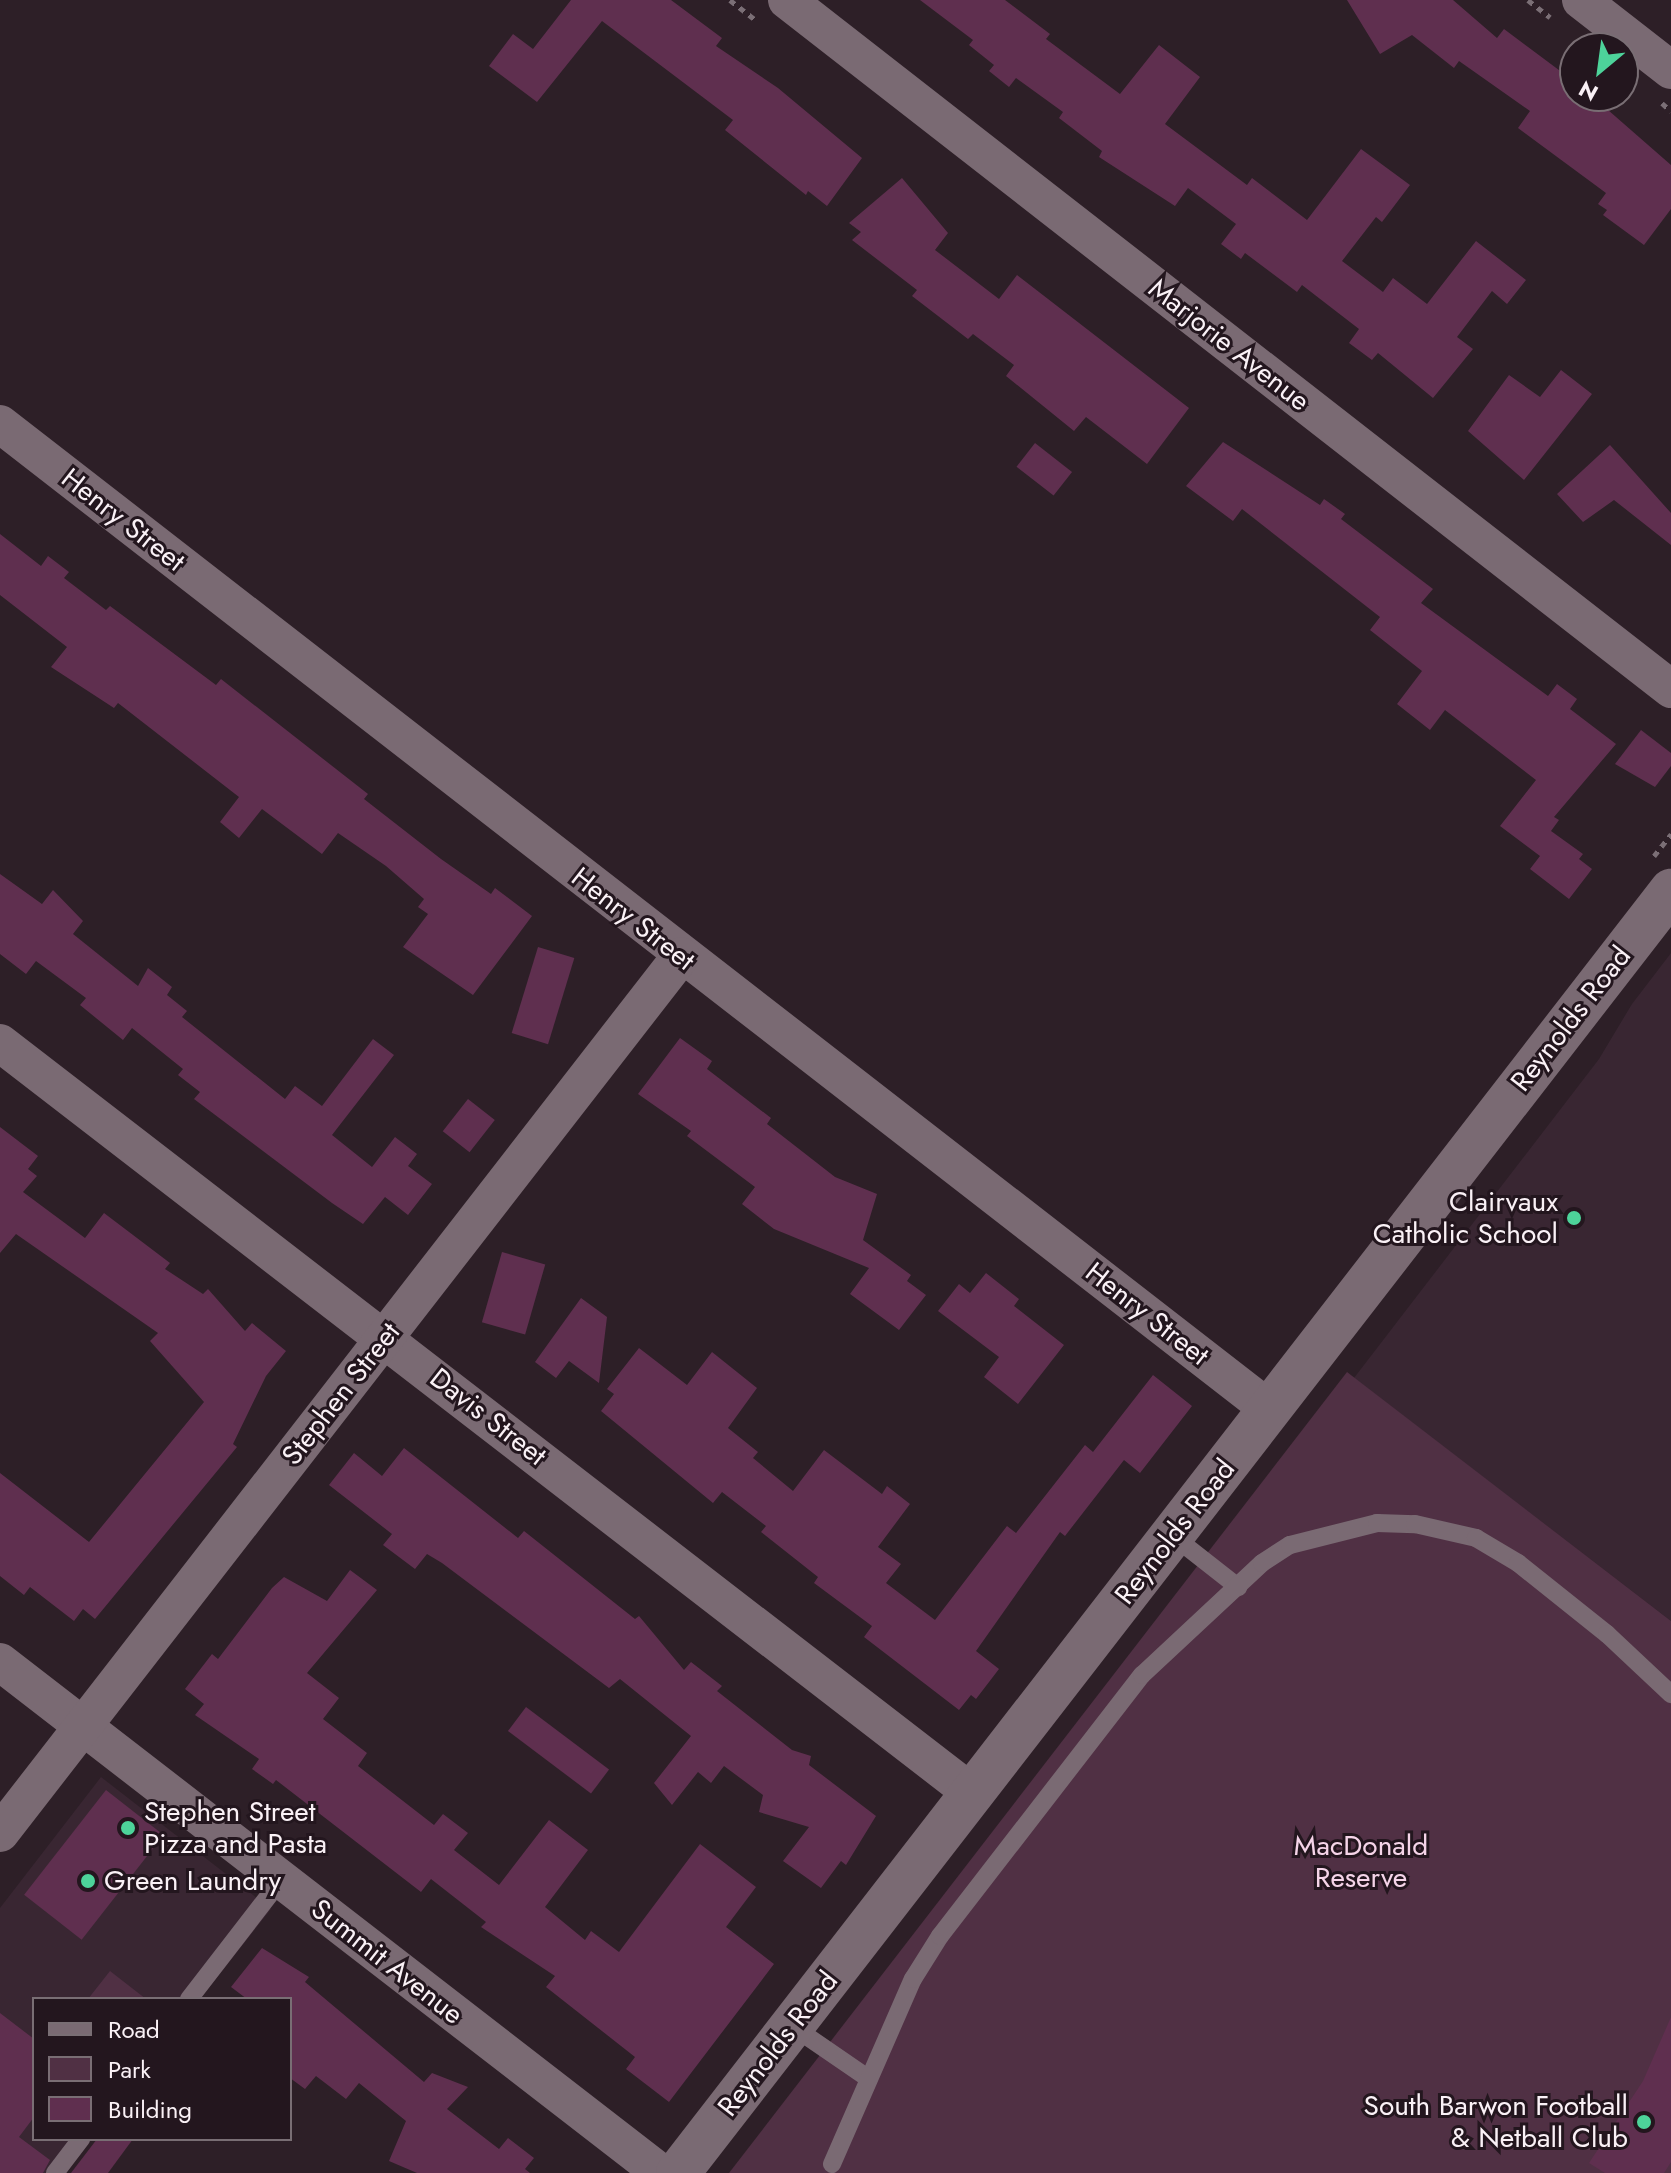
<!DOCTYPE html>
<style>
body{margin:0}
#map{position:relative;width:1671px;height:2173px;overflow:hidden;background:#2d1f27;font-family:Jost,sans-serif}
div>[style]{position:absolute}
[style*='--x']{left:calc(var(--x)*1px);top:calc(var(--y)*1px);width:calc(var(--w)*1px);rotate:calc(var(--a)*1deg)}
.built>*{inset:0;background:#392632}
.green>*{inset:0;background:#503044}
.building>*{inset:0;background:#5f2f4f;transform-origin:0 0}
.path>*{height:5px;margin-top:-2.5px;transform-origin:0;background:repeating-linear-gradient(90deg,#7b6f76 0 6px,transparent 0 12px)}
.lane>*{height:18px;margin:-9px;padding:0 9px;transform-origin:9px;border-radius:9px;background:#7a6a73}
.street>*{height:38px;margin:-19px;padding:0 19px;transform-origin:19px;border-radius:19px;background:#7a6a73}
.secondary>*{height:44px;margin:-22px;padding:0 22px;transform-origin:22px;border-radius:22px;background:#7a6a73}
.dots>*{width:22px;height:22px;translate:-50% -50%;box-sizing:border-box;border:4px solid #23161e;border-radius:50%}
span{translate:-50% -50%;white-space:nowrap;text-align:center;line-height:1.15;-webkit-text-stroke:6px #23161e;paint-order:stroke}
.street-label{font-size:28px;color:#faf1f6}
.poi-label{font-size:28px;color:#faf1f6}
.right{translate:-100% -50%;text-align:right}
.left{translate:0 -50%;text-align:left}
.park-label{font-size:28px;color:#f5d4e8}
.legend{position:absolute;left:32px;top:1997px;width:260px;height:144px;box-sizing:border-box;background:#23161e;border:2px solid #796e74;margin:0;padding:10px 14px;list-style:none;font-size:24px;color:#faf1f6}
.legend li{display:flex;align-items:center;gap:16px;height:40px}
.legend b{width:40px;border:2px solid #796e74}
.north{position:absolute;left:1559px;top:32px;width:80px;height:80px;box-sizing:border-box;background:#23161e;border:2px solid #796e74;border-radius:50%;rotate:209deg;font-size:22px;font-weight:700;line-height:32px;text-align:center;color:#faf1f6}
.north::after{content:'';display:block;margin:auto;width:28px;height:36px;background:#4dd39a;clip-path:polygon(50% 0,100% 100%,50% 72%,0 100%)}
</style>
<div id="map">
<div class="built">
<i style="clip-path:polygon(1671px 953px,1671px 1621px,1354px 1378px,1599px 1059px,1632px 1004px)"></i>
<i style="clip-path:polygon(101px 1777px,271px 1909px,200px 1999px,34px 1999px,34px 2139px,90px 2139px,63px 2173px,0 2173px,0 1908px)"></i>
</div>
<div class="green">
<i style="clip-path:polygon(1347px 1372px,1671px 1621px,1671px 2173px,729px 2173px)"></i>
<i style="clip-path:polygon(110px 1971px,146px 1999px,88px 1999px)"></i>
</div>
<div class="building">
<i style="clip-path:polygon(571px 0,671px 0,722px 38px,716px 46px,778px 88px,862px 158px,827px 206px,808px 191px,806px 195px,725px 130px,733px 120px,602px 21px,537px 102px,489px 66px,513px 34px,533px 49px)"></i>
<i style="clip-path:polygon(920px 0,1005px 0,1050px 34px,1046px 39px,1120px 94px,1159px 45px,1200px 77px,1165px 124px,1247px 185px,1252px 178px,1307px 220px,1361px 149px,1410px 185px,1382px 222px,1376px 217px,1342px 261px,1383px 292px,1393px 278px,1427px 304px,1476px 241px,1526px 280px,1507px 304px,1492px 291px,1457px 337px,1473px 349px,1433px 398px,1378px 353px,1372px 360px,1349px 343px,1359px 329px,1302px 285px,1297px 292px,1245px 253px,1241px 259px,1221px 244px,1236px 224px,1188px 188px,1175px 206px,1099px 157px,1102px 151px,1059px 118px,1063px 112px,1016px 78px,1009px 87px,989px 71px,994px 65px,969px 45px,973px 40px)"></i>
<i style="clip-path:polygon(1347px 0,1453px 0,1497px 38px,1504px 29px,1575px 82px,1575px 96px,1592px 96px,1671px 165px,1671px 209px,1644px 245px,1603px 215px,1607px 210px,1598px 204px,1606px 193px,1518px 128px,1530px 111px,1459px 61px,1454px 68px,1412px 35px,1380px 54px)"></i>
<i style="clip-path:polygon(902px 178px,948px 233px,935px 250px,999px 299px,1017px 275px,1189px 408px,1147px 464px,1086px 417px,1074px 431px,1006px 376px,1014px 365px,973px 334px,968px 339px,912px 296px,917px 290px,852px 240px,861px 232px,849px 223px)"></i>
<i style="clip-path:polygon(1561px 370px,1592px 394px,1524px 480px,1468px 431px,1509px 375px,1540px 397px)"></i>
<i style="clip-path:polygon(1223px 442px,1320px 505px,1324px 499px,1345px 514px,1341px 519px,1433px 589px,1421px 603px,1548px 696px,1557px 684px,1577px 699px,1570px 709px,1616px 744px,1554px 817px,1559px 820px,1551px 831px,1583px 854px,1579px 859px,1592px 869px,1569px 899px,1530px 869px,1540px 856px,1500px 826px,1536px 780px,1445px 710px,1430px 730px,1397px 704px,1422px 671px,1370px 630px,1380px 617px,1242px 509px,1233px 521px,1186px 486px)"></i>
<i style="left:1035px;top:443px;width:47px;height:30px;rotate:38deg"></i>
<i style="clip-path:polygon(1610px 445px,1671px 513px,1671px 545px,1614px 500px,1583px 522px,1557px 494px)"></i>
<i style="clip-path:polygon(0 534px,41px 566px,48px 556px,69px 572px,64px 578px,106px 610px,110px 606px,216px 685px,221px 679px,368px 794px,364px 799px,441px 859px,491px 894px,495px 888px,532px 916px,473px 995px,403px 947px,428px 914px,418px 907px,424px 899px,386px 866px,338px 833px,322px 854px,262px 809px,239px 838px,220px 822px,239px 797px,118px 703px,114px 708px,51px 667px,67px 647px,0 595px)"></i>
<i style="clip-path:polygon(1641px 730px,1671px 753px,1671px 766px,1655px 787px,1615px 764px)"></i>
<i style="clip-path:polygon(0 874px,42px 904px,53px 890px,83px 921px,73px 934px,138px 986px,148px 968px,172px 987px,167px 995px,187px 1011px,182px 1017px,285px 1099px,295px 1086px,322px 1106px,373px 1039px,394px 1055px,332px 1135px,372px 1167px,395px 1137px,417px 1154px,408px 1166px,432px 1184px,408px 1215px,385px 1197px,363px 1224px,332px 1203px,194px 1099px,200px 1092px,178px 1075px,183px 1069px,132px 1028px,123px 1040px,80px 1005px,86px 998px,36px 961px,26px 974px,0 954px)"></i>
<i style="left:538px;top:947px;width:38px;height:90px;rotate:17deg"></i>
<i style="clip-path:polygon(680px 1038px,712px 1061px,707px 1069px,771px 1118px,767px 1124px,835px 1177px,877px 1194px,863px 1240px,911px 1275px,907px 1281px,926px 1295px,899px 1330px,850px 1294px,869px 1268px,774px 1229px,742px 1204px,755px 1187px,687px 1136px,691px 1131px,638px 1094px)"></i>
<i style="left:468px;top:1099px;width:34px;height:41px;rotate:38deg"></i>
<i style="clip-path:polygon(0 1127px,38px 1156px,28px 1169px,37px 1176px,23px 1192px,85px 1238px,104px 1213px,170px 1263px,165px 1269px,203px 1294px,208px 1289px,245px 1331px,252px 1323px,286px 1351px,266px 1376px,233px 1444px,237px 1447px,95px 1619px,83px 1609px,74px 1621px,30px 1587px,24px 1595px,0 1576px,0 1473px,89px 1542px,204px 1402px,150px 1341px,158px 1333px,16px 1234px,0 1253px)"></i>
<i style="left:502px;top:1252px;width:45px;height:73px;rotate:16deg"></i>
<i style="clip-path:polygon(986px 1273px,1019px 1299px,1014px 1306px,1064px 1345px,1018px 1404px,984px 1377px,999px 1357px,938px 1311px,959px 1284px,970px 1293px)"></i>
<i style="clip-path:polygon(581px 1298px,607px 1317px,599px 1383px,569px 1361px,556px 1378px,535px 1362px)"></i>
<i style="clip-path:polygon(639px 1348px,687px 1385px,712px 1352px,757px 1388px,728px 1428px,758px 1452px,753px 1458px,793px 1491px,824px 1450px,882px 1494px,887px 1486px,910px 1504px,878px 1547px,901px 1564px,886px 1583px,935px 1620px,1007px 1526px,1016px 1533px,1085px 1445px,1093px 1452px,1153px 1375px,1192px 1406px,1140px 1473px,1124px 1460px,1065px 1536px,1060px 1532px,976px 1651px,999px 1669px,976px 1699px,971px 1695px,959px 1710px,864px 1637px,872px 1626px,814px 1583px,818px 1577px,761px 1532px,766px 1526px,722px 1492px,713px 1503px,601px 1411px,614px 1394px,607px 1389px)"></i>
<i style="clip-path:polygon(404px 1448px,518px 1538px,524px 1531px,635px 1619px,639px 1616px,684px 1670px,691px 1662px,722px 1686px,717px 1691px,792px 1750px,811px 1756px,809px 1765px,876px 1816px,846px 1865px,841px 1861px,821px 1888px,783px 1861px,809px 1827px,759px 1812px,763px 1795px,724px 1766px,711px 1783px,698px 1772px,672px 1805px,654px 1783px,691px 1736px,620px 1679px,609px 1688px,442px 1563px,427px 1554px,415px 1569px,383px 1545px,392px 1534px,329px 1485px,354px 1453px,382px 1476px)"></i>
<i style="clip-path:polygon(350px 1570px,377px 1590px,307px 1673px,339px 1698px,323px 1719px,367px 1753px,358px 1766px,434px 1825px,443px 1814px,468px 1833px,454px 1850px,499px 1885px,549px 1820px,588px 1850px,545px 1907px,585px 1940px,591px 1931px,619px 1952px,700px 1844px,756px 1887px,726px 1927px,774px 1964px,669px 2102px,626px 2069px,635px 2057px,546px 1987px,555px 1976px,481px 1927px,486px 1922px,431px 1879px,421px 1892px,276px 1780px,273px 1784px,252px 1769px,259px 1759px,195px 1715px,204px 1704px,185px 1689px,212px 1654px,218px 1659px,272px 1588px,284px 1577px,327px 1601px)"></i>
<i style="left:526px;top:1707px;width:104px;height:30px;rotate:37deg"></i>
<i style="left:106px;top:1790px;width:73px;height:133px;rotate:38deg"></i>
<i style="clip-path:polygon(262px 1948px,309px 1977px,305px 1982px,424px 2082px,432px 2073px,468px 2087px,447px 2109px,499px 2149px,508px 2138px,534px 2158px,525px 2169px,530px 2173px,417px 2173px,389px 2161px,406px 2121px,359px 2083px,346px 2099px,316px 2076px,305px 2089px,290px 2078px,290px 1999px,247px 1999px,231px 1987px)"></i>
<i style="clip-path:polygon(0 2013px,34px 2039px,34px 2117px,19px 2137px,50px 2160px,43px 2173px,0 2173px)"></i>
<i style="clip-path:polygon(1671px 2017px,1671px 2162px,1664px 2173px,1605px 2173px,1589px 2163px,1643px 2081px)"></i>
<i style="clip-path:polygon(97px 2139px,133px 2139px,108px 2173px,71px 2173px)"></i>
</div>
<div class="path">
<i style="--x:730;--y:0;--w:33;--a:38"></i>
<i style="--x:1528;--y:0;--w:28;--a:38"></i>
<i style="--x:1662;--y:103;--w:12;--a:42"></i>
<i style="--x:1654;--y:856;--w:28;--a:-52"></i>
</div>
<div class="lane">
<i style="--x:1173;--y:1536;--w:83;--a:38.1"></i>
<i style="--x:189;--y:1999;--w:150;--a:-52.3"></i>
<i style="--x:792;--y:2026;--w:93;--a:34.5"></i>
<i style="--x:832;--y:2164;--w:202;--a:-66.4"></i>
<i style="--x:913;--y:1979;--w:51;--a:-57.9"></i>
<i style="--x:940;--y:1936;--w:330;--a:-52.3"></i>
<i style="--x:1142;--y:1675;--w:164;--a:-43"></i>
<i style="--x:1262;--y:1563;--w:33;--a:-33"></i>
<i style="--x:1290;--y:1545;--w:90;--a:-14.2"></i>
<i style="--x:1377;--y:1523;--w:38;--a:2"></i>
<i style="--x:1415;--y:1524;--w:63;--a:12.9"></i>
<i style="--x:1476;--y:1538;--w:49;--a:30.8"></i>
<i style="--x:1518;--y:1563;--w:114;--a:38.6"></i>
<i style="--x:1607;--y:1634;--w:88;--a:43.2"></i>
<i style="--x:55;--y:2173;--w:43;--a:-52.6"></i>
</div>
<div class="street">
<i style="--x:787;--y:0;--w:1121;--a:37.93"></i>
<i style="--x:1581;--y:0;--w:114;--a:37.9"></i>
<i style="--x:0;--y:424;--w:1608;--a:37.82"></i>
<i style="--x:0;--y:1043;--w:1229;--a:37.66"></i>
<i style="--x:0;--y:1662;--w:835;--a:37.71"></i>
<i style="--x:0;--y:1833;--w:1110;--a:-52.17"></i>
</div>
<div class="secondary">
<i style="--x:678;--y:2173;--w:1622;--a:-52.24"></i>
</div>
<div class="dots">
<i style="left:1574px;top:1218px;background:#4dd39a"></i>
<i style="left:128px;top:1828px;background:#4dd39a"></i>
<i style="left:88px;top:1881px;background:#4dd39a"></i>
<i style="left:1644px;top:2122px;background:#4dd39a"></i>
</div>
<div class="street-label">
<span style="left:1229px;top:345px;rotate:38deg">Marjorie Avenue</span>
<span style="left:123px;top:520px;rotate:38deg">Henry Street</span>
<span style="left:633px;top:919px;rotate:38deg">Henry Street</span>
<span style="left:1571px;top:1019px;rotate:-52deg">Reynolds Road</span>
<span style="left:1147px;top:1314px;rotate:38deg">Henry Street</span>
<span style="left:341px;top:1394px;rotate:-52deg">Stephen Street</span>
<span style="left:488px;top:1417px;rotate:38deg">Davis Street</span>
<span style="left:1175px;top:1532px;rotate:-52deg">Reynolds Road</span>
<span style="left:387px;top:1962px;rotate:38deg">Summit Avenue</span>
<span style="left:778px;top:2044px;rotate:-52deg">Reynolds Road</span>
</div>
<div class="poi-label">
<span class="right" style="left:1558px;top:1218px">Clairvaux<br>Catholic School</span>
<span class="left" style="left:144px;top:1828px">Stephen Street<br>Pizza and Pasta</span>
<span class="left" style="left:104px;top:1881px">Green Laundry</span>
<span class="right" style="left:1628px;top:2122px">South Barwon Football<br>&amp; Netball Club</span>
</div>
<div class="park-label">
<span style="left:1361px;top:1862px">MacDonald<br>Reserve</span>
</div>
<ul class="legend">
<li><b style="height:10px;background:#7a6a73"></b>Road</li>
<li><b style="height:22px;background:#503044"></b>Park</li>
<li><b style="height:22px;background:#5f2f4f"></b>Building</li>
</ul>
<div class="north">N</div>
</div>
